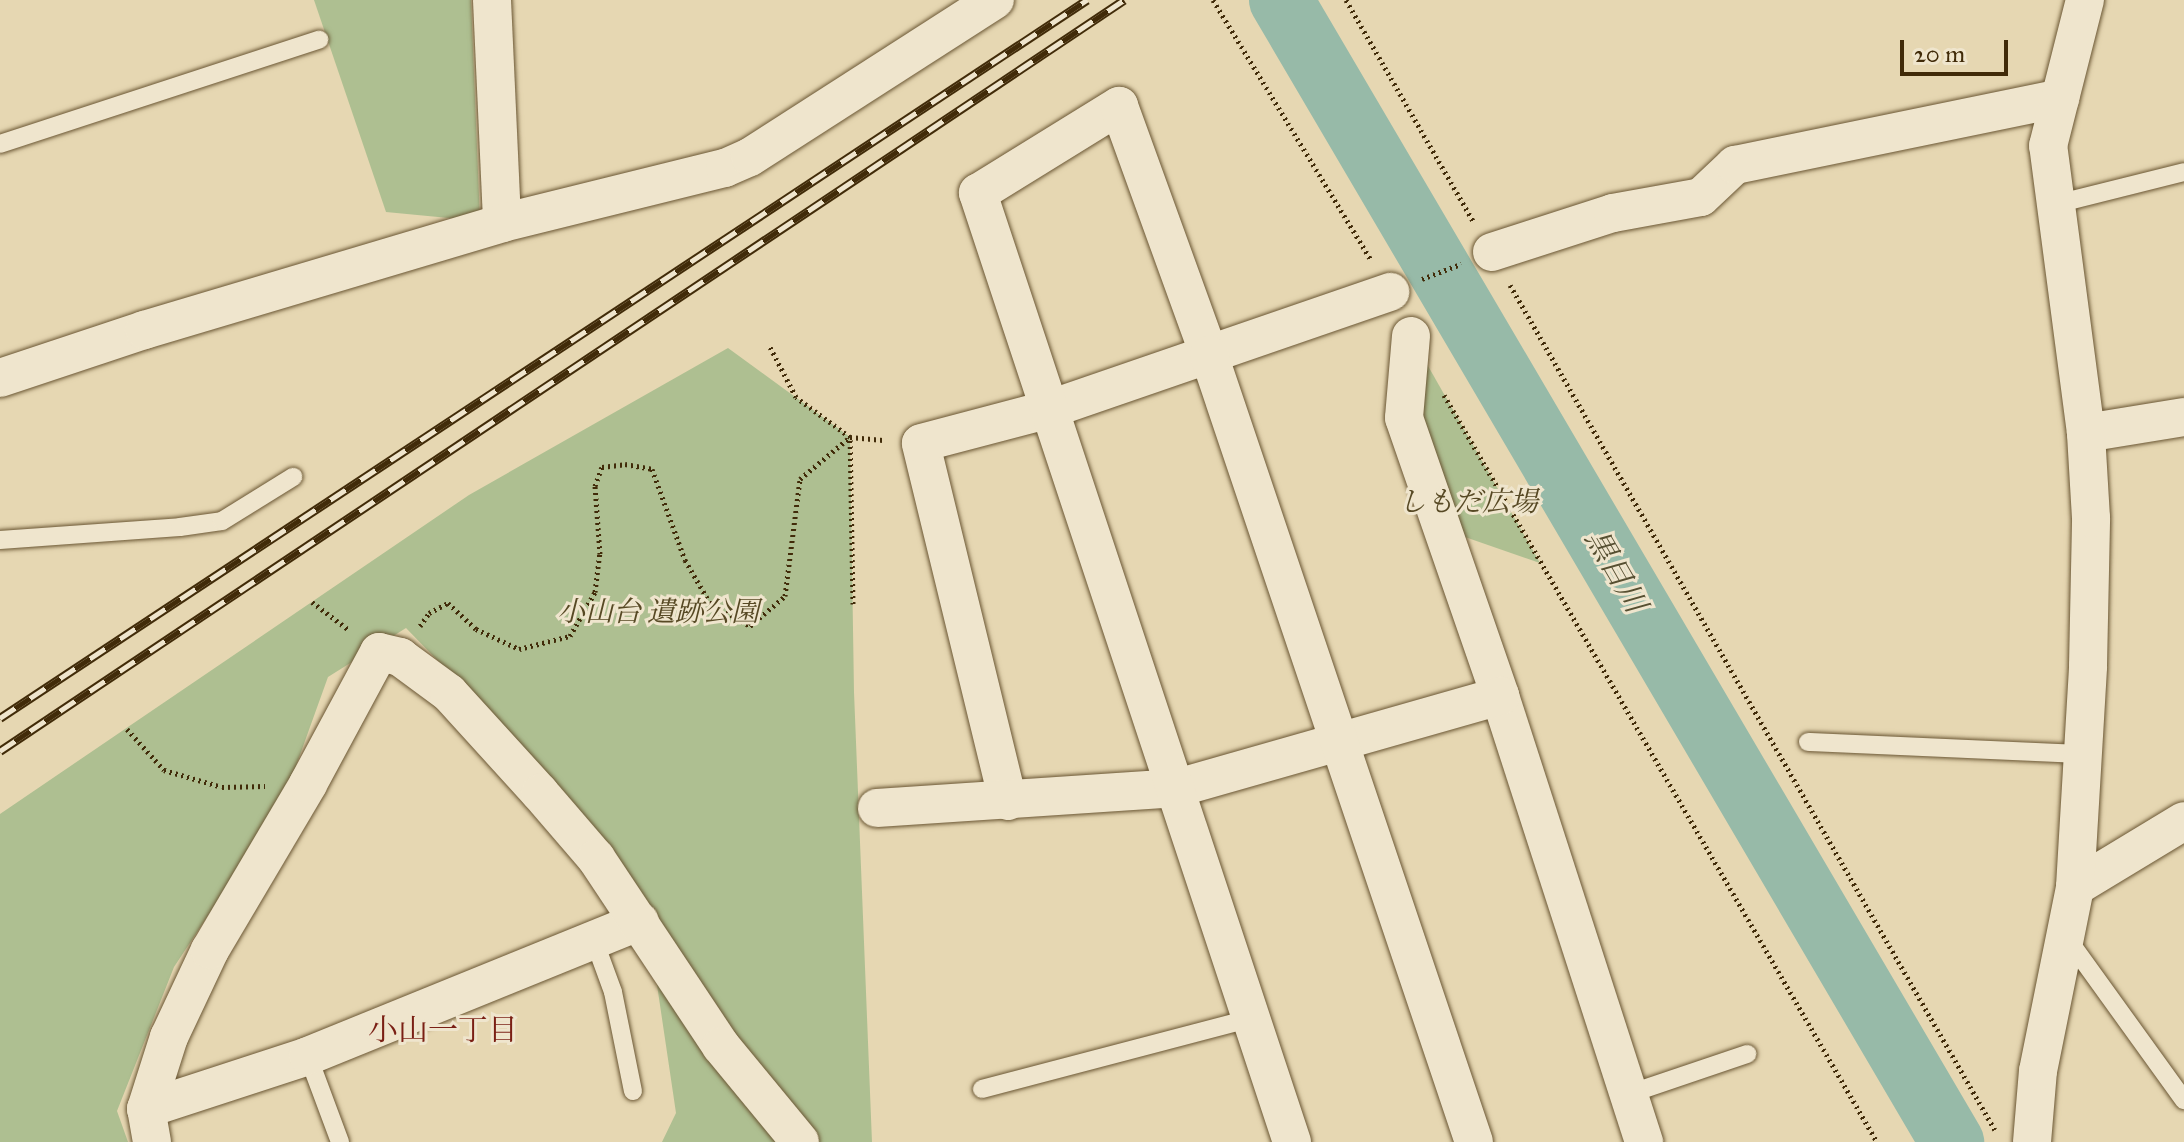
<!DOCTYPE html>
<meta charset="utf-8">
<style>
body{margin:0}
#map{position:relative;width:2184px;height:1142px;overflow:hidden;background:#e6d7b2;font-family:"IM FELL Great Primer","Noto Serif JP",serif}
div>[style]{position:absolute}
[style*='--x']{left:calc(var(--x)*1px);top:calc(var(--y)*1px);width:calc(var(--w)*1px);rotate:calc(var(--a)*1deg)}
.green>*{inset:0;background:#aebf91}
.river>*{height:64px;margin:-32px;padding:0 32px;transform-origin:32px;border-radius:32px;background:#97baa8}
.path>*{height:5px;margin-top:-2.5px;transform-origin:0;background:repeating-linear-gradient(90deg,#412b09 0 2px,transparent 0 6px)}
.roads{filter:drop-shadow(0 0 2px #6a5633) drop-shadow(0 0 2px #6a5633)}
.lane>*{height:18px;margin:-9px;padding:0 9px;transform-origin:9px;border-radius:9px;background:#efe5cd}
.street>*{height:38px;margin:-19px;padding:0 19px;transform-origin:19px;border-radius:19px;background:#efe5cd}
.rail>*{height:9px;margin-top:-4.5px;transform-origin:0;background:repeating-linear-gradient(90deg,#efe5cd 0 18px,#412b09 0 36px);box-sizing:border-box;border-block:2px solid #412b09}
span{translate:-50% -50%;white-space:nowrap;text-align:center;line-height:1.15;-webkit-text-stroke:6px #efe5cd;paint-order:stroke}
.park-label{font-size:28px;color:#574924;font-style:italic}
.water-label{font-size:30px;color:#564f31;font-style:italic}
.neighbourhood-label{font-size:30px;color:#7a1f14}
.scale{position:absolute;left:1900px;top:40px;width:108px;height:36px;box-sizing:border-box;border:4px solid #412b09;border-top:0;padding-left:10px;font-size:24px;line-height:28px;white-space:nowrap;color:#412b09;-webkit-text-stroke:6px #efe5cd;paint-order:stroke}
</style>
<div id="map">
<div class="green">
<i style="clip-path:polygon(314px 0,471px 0,480px 221px,386px 212px)"></i>
<i style="clip-path:polygon(1411px 336px,1540px 563px,1442px 529px,1404px 418px)"></i>
<i style="clip-path:polygon(728px 348px,850px 437px,854px 692px,872px 1142px,662px 1142px,676px 1113px,645px 904px,480px 704px,406px 628px,328px 677px,283px 802px,174px 967px,117px 1111px,128px 1142px,0 1142px,0 814px,469px 495px)"></i>
</div>
<div class="river">
<i style="--x:1281;--y:0;--w:1325;--a:59.56"></i>
</div>
<div class="path">
<i style="--x:1213;--y:0;--w:304;--a:58.7"></i>
<i style="--x:1346;--y:0;--w:255;--a:60.1"></i>
<i style="--x:1422;--y:279;--w:42;--a:-21"></i>
<i style="--x:1510;--y:285;--w:974;--a:60.15"></i>
<i style="--x:1444;--y:395;--w:863;--a:59.9"></i>
<i style="--x:312;--y:602;--w:46;--a:37.1"></i>
<i style="--x:853;--y:604;--w:167;--a:-91"></i>
<i style="--x:850;--y:437;--w:36;--a:5"></i>
<i style="--x:420;--y:626;--w:16;--a:-55"></i>
<i style="--x:429;--y:613;--w:21;--a:-28"></i>
<i style="--x:448;--y:603;--w:38;--a:43"></i>
<i style="--x:476;--y:629;--w:47;--a:24.9"></i>
<i style="--x:519;--y:649;--w:53;--a:-14.3"></i>
<i style="--x:570;--y:636;--w:51;--a:-60.4"></i>
<i style="--x:595;--y:592;--w:38;--a:-83"></i>
<i style="--x:600;--y:554;--w:68;--a:-94.2"></i>
<i style="--x:595;--y:486;--w:20;--a:-70"></i>
<i style="--x:602;--y:467;--w:23;--a:-7"></i>
<i style="--x:625;--y:464;--w:27;--a:10"></i>
<i style="--x:652;--y:469;--w:97;--a:70.1"></i>
<i style="--x:685;--y:560;--w:50;--a:59.8"></i>
<i style="--x:710;--y:603;--w:46;--a:29.9"></i>
<i style="--x:750;--y:626;--w:46;--a:-40.6"></i>
<i style="--x:785;--y:596;--w:118;--a:-82.7"></i>
<i style="--x:800;--y:479;--w:65;--a:-40"></i>
<i style="--x:850;--y:437;--w:67;--a:-143.5"></i>
<i style="--x:796;--y:397;--w:59;--a:-117.4"></i>
<i style="--x:127;--y:729;--w:55;--a:47.9"></i>
<i style="--x:164;--y:770;--w:60;--a:16.3"></i>
<i style="--x:222;--y:787;--w:43;--a:-1.3"></i>
</div>
<div class="roads">
<div class="lane">
<i style="--x:0;--y:144;--w:336;--a:-18.1"></i>
<i style="--x:2056;--y:204;--w:132;--a:-14"></i>
<i style="--x:0;--y:540;--w:180;--a:-4.1"></i>
<i style="--x:180;--y:527;--w:42;--a:-8.1"></i>
<i style="--x:222;--y:521;--w:84;--a:-31.8"></i>
<i style="--x:1808;--y:742;--w:275;--a:2.5"></i>
<i style="--x:2067;--y:938;--w:200;--a:54.2"></i>
<i style="--x:594;--y:940;--w:55;--a:69.9"></i>
<i style="--x:613;--y:992;--w:101;--a:78.6"></i>
<i style="--x:308;--y:1056;--w:92;--a:69.6"></i>
<i style="--x:982;--y:1089;--w:280;--a:-14.7"></i>
<i style="--x:1629;--y:1094;--w:125;--a:-18.7"></i>
</div>
<div class="street">
<i style="--x:492;--y:0;--w:223;--a:87.4"></i>
<i style="--x:1492;--y:252;--w:127;--a:-17.9"></i>
<i style="--x:1613;--y:213;--w:89;--a:-10.3"></i>
<i style="--x:1701;--y:197;--w:47;--a:-43.3"></i>
<i style="--x:1735;--y:165;--w:332;--a:-11.6"></i>
<i style="--x:1411;--y:336;--w:82;--a:94.9"></i>
<i style="--x:1404;--y:418;--w:294;--a:70.9"></i>
<i style="--x:1500;--y:696;--w:469;--a:72.1"></i>
<i style="--x:0;--y:378;--w:152;--a:-18.4"></i>
<i style="--x:144;--y:330;--w:374;--a:-16.6"></i>
<i style="--x:502;--y:223;--w:230;--a:-13.9"></i>
<i style="--x:725;--y:168;--w:27;--a:-24"></i>
<i style="--x:750;--y:157;--w:291;--a:-32.7"></i>
<i style="--x:2086;--y:433;--w:99;--a:-9.3"></i>
<i style="--x:1008;--y:801;--w:368;--a:-103.7"></i>
<i style="--x:921;--y:443;--w:133;--a:-14.8"></i>
<i style="--x:1050;--y:409;--w:360;--a:-19"></i>
<i style="--x:877;--y:808;--w:301;--a:-3.8"></i>
<i style="--x:1177;--y:788;--w:336;--a:-15.9"></i>
<i style="--x:2075;--y:887;--w:127;--a:-31.2"></i>
<i style="--x:146;--y:1109;--w:170;--a:-18.1"></i>
<i style="--x:308;--y:1056;--w:358;--a:-22.1"></i>
<i style="--x:152;--y:1142;--w:34;--a:-100"></i>
<i style="--x:146;--y:1109;--w:76;--a:-72.3"></i>
<i style="--x:169;--y:1037;--w:96;--a:-64.8"></i>
<i style="--x:210;--y:950;--w:193;--a:-59.4"></i>
<i style="--x:308;--y:784;--w:150;--a:-61.7"></i>
<i style="--x:379;--y:652;--w:22;--a:13"></i>
<i style="--x:400;--y:657;--w:61;--a:36.3"></i>
<i style="--x:449;--y:693;--w:135;--a:47.7"></i>
<i style="--x:540;--y:793;--w:86;--a:49.3"></i>
<i style="--x:596;--y:858;--w:226;--a:56.4"></i>
<i style="--x:721;--y:1046;--w:124;--a:50.5"></i>
<i style="--x:1292;--y:1142;--w:1000;--a:-108.31"></i>
<i style="--x:978;--y:193;--w:166;--a:-31.7"></i>
<i style="--x:1119;--y:106;--w:265;--a:70.1"></i>
<i style="--x:1209;--y:355;--w:830;--a:71.39"></i>
<i style="--x:2032;--y:1142;--w:71;--a:-85.2"></i>
<i style="--x:2038;--y:1071;--w:188;--a:-78.6"></i>
<i style="--x:2075;--y:887;--w:221;--a:-86.6"></i>
<i style="--x:2088;--y:666;--w:148;--a:-88.8"></i>
<i style="--x:2091;--y:518;--w:85;--a:-93.4"></i>
<i style="--x:2086;--y:433;--w:290;--a:-97.5"></i>
<i style="--x:2048;--y:146;--w:151;--a:-75.8"></i>
</div>
</div>
<div class="rail">
<i style="--x:0;--y:718;--w:1303;--a:-33.45"></i>
<i style="--x:0;--y:751;--w:1352;--a:-33.75"></i>
</div>
<div class="park-label">
<span style="left:1468px;top:502px">しもだ広場</span>
<span style="left:658px;top:612px">小山台 遺跡公園</span>
</div>
<div class="water-label">
<span style="left:1616px;top:571px;rotate:60deg">黒目川</span>
</div>
<div class="neighbourhood-label">
<span style="left:443px;top:1030px">小山一丁目</span>
</div>
<div class="scale">20 m</div>
</div>
